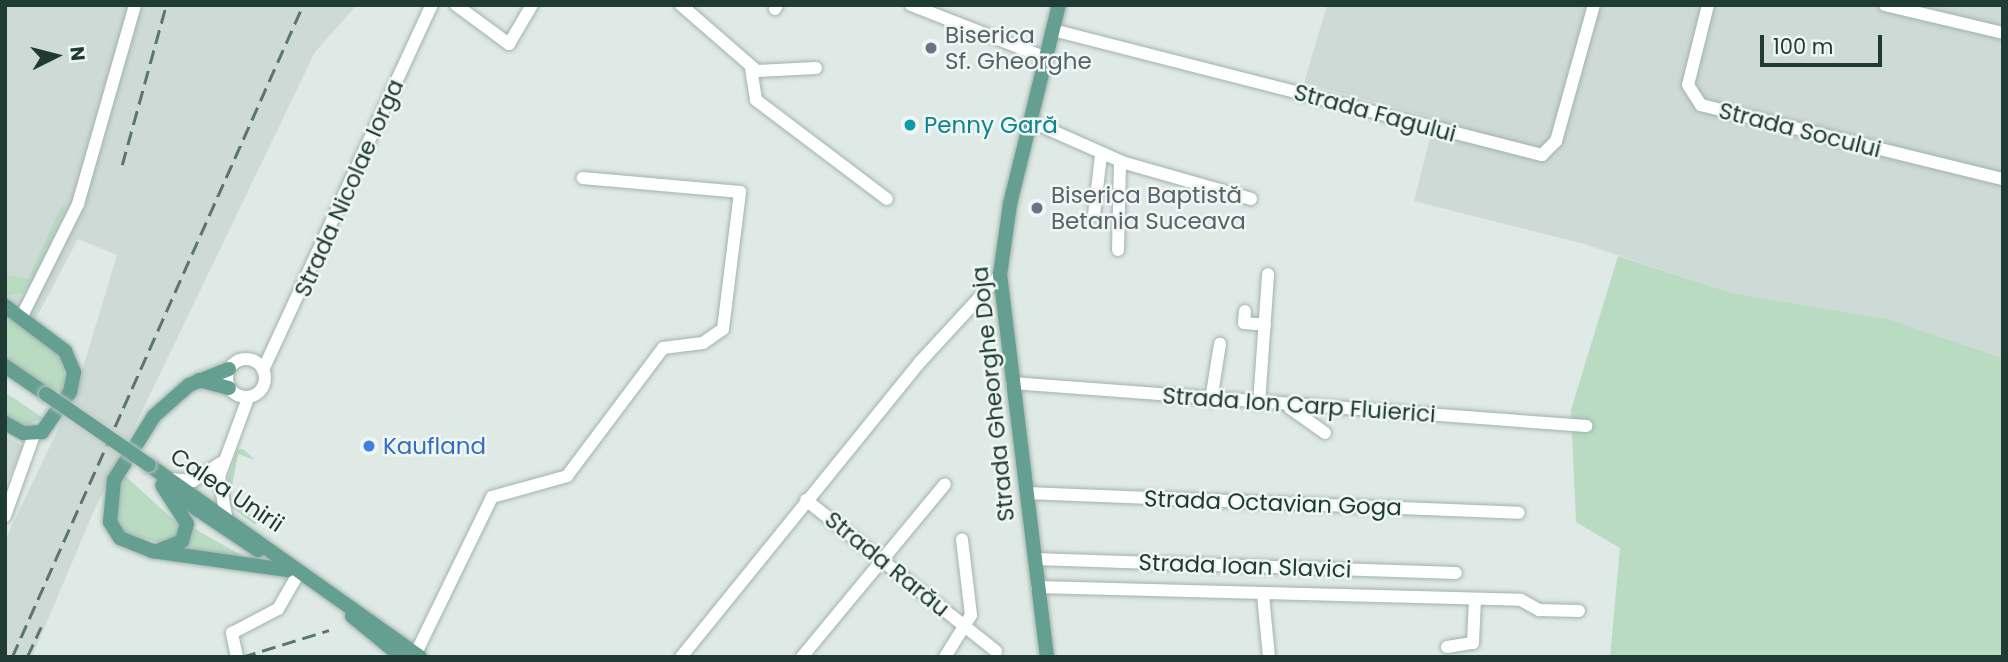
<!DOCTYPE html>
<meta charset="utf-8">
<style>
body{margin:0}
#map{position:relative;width:2008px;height:662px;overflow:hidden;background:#dfeae6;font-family:Poppins,sans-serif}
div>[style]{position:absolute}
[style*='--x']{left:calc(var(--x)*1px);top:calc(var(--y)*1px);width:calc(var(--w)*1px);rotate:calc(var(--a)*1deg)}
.built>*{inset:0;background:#cddad5}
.green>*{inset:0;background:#b8dbc2}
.roads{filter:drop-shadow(0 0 2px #a2b2ad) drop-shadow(0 0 2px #a2b2ad)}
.minor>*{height:12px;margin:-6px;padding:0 6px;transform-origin:6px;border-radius:6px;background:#fff}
.minor>.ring{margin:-6px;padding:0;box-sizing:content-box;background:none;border:12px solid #fff;border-radius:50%}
.major>*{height:14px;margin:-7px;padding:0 7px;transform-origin:7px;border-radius:7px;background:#649f92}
.rail>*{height:2.5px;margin-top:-1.25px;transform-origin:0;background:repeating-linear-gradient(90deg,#5b766f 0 14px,transparent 0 21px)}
.bridges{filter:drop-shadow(0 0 2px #bcc4c2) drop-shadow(0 0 2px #bcc4c2)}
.major-bridge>*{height:14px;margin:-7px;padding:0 7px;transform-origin:7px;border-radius:7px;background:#649f92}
.dots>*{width:19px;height:19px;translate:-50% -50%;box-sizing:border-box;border:4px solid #eff7f3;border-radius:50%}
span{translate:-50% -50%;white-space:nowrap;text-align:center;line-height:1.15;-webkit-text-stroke:5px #eff7f3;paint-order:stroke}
.worship-label{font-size:23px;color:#5b616d}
.left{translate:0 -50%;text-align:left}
.street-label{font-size:23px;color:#203a34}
.culture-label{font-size:23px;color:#0d838f}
.shop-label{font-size:23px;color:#366cbe}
.frame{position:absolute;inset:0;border:7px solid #203a34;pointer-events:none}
.north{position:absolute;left:21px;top:21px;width:70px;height:70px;-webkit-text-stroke:5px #eff7f3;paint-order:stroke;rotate:84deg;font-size:19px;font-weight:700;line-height:28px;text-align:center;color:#203a34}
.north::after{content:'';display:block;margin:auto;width:24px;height:32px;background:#203a34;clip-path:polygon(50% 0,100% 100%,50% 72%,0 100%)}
.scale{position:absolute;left:1760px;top:35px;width:122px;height:32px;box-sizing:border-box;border:4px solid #203a34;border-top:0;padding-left:9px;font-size:21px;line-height:24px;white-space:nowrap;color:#203a34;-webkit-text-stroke:5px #eff7f3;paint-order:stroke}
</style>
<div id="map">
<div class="built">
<i style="clip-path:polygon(5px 5px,357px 5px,315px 52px,93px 513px,32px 657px,5px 657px,5px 540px,75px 394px,117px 255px,78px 239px,34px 322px,5px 334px)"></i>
<i style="clip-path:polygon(1327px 5px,2003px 5px,2003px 358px,1888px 319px,1732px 293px,1584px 244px,1414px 201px,1435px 118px,1304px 83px)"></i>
<i style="clip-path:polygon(5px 436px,23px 446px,5px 486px)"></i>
</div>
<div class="green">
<i style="clip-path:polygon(62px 205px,67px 208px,25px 293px,5px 296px,5px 274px,28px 279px)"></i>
<i style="clip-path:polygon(1618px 256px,1732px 293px,1888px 319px,2003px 358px,2003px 657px,1610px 657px,1620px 548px,1576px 522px,1571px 410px)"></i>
<i style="clip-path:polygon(5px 313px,60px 357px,67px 380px,61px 398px,5px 360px)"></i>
<i style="clip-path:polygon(5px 393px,15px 399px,43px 418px,25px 426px,5px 416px)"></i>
<i style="clip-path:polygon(243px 449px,255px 460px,238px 454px,230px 498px,258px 520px,255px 525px,230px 506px,226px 486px,237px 450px)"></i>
<i style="clip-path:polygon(122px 473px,177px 523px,181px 533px,168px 545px,123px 532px,116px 519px)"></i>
<i style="clip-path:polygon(193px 528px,245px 557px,173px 551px)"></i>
</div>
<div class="roads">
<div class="minor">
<i style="--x:456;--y:5;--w:66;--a:36.3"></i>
<i style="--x:509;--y:44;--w:45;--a:-59.5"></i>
<i style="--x:681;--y:5;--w:101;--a:41"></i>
<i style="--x:757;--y:71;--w:59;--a:-2.9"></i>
<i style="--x:911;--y:5;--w:143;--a:21.4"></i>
<i style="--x:1708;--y:5;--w:82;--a:104"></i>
<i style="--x:1688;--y:85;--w:24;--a:57"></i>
<i style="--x:1701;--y:105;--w:311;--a:13.8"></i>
<i style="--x:1885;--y:5;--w:121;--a:13.3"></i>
<i style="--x:775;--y:9;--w:4;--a:-63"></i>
<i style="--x:1053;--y:30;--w:505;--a:14.34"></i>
<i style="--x:1542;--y:155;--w:20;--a:-45"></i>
<i style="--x:1556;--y:141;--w:141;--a:-74.4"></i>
<i style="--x:751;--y:68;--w:32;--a:81"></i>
<i style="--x:756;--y:100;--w:164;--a:37.1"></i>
<i style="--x:1030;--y:121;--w:104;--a:23.9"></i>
<i style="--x:1125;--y:163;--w:131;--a:15.9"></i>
<i style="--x:1094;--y:215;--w:60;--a:-83.3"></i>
<i style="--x:1118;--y:250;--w:88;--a:-88.7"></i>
<i style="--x:1245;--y:311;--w:12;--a:95"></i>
<i style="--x:1244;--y:323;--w:21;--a:5"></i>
<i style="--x:21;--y:318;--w:127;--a:-63.4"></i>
<i style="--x:78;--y:204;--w:207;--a:-74"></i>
<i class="ring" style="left:227px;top:359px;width:26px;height:26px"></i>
<i style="--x:263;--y:370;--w:402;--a:-65.2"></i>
<i style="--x:1012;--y:383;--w:576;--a:4.28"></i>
<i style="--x:1211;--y:400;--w:57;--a:-80.9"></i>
<i style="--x:1259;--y:404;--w:130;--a:-86"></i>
<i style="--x:1290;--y:408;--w:43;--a:35.5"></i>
<i style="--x:170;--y:479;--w:23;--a:5"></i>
<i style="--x:193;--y:481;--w:33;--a:-33"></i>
<i style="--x:1026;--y:493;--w:493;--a:2.3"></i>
<i style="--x:806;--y:500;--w:243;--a:38.5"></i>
<i style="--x:5;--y:516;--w:86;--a:-70.3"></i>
<i style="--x:226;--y:516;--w:40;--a:-100"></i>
<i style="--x:219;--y:477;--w:84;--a:-69.8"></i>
<i style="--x:1034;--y:559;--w:422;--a:1.9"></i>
<i style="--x:1037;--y:587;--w:484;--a:1.5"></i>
<i style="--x:1521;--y:600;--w:21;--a:29"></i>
<i style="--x:1539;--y:610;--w:40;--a:1.4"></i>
<i style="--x:1263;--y:595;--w:62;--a:84.5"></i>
<i style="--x:1447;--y:647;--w:26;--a:-9"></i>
<i style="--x:1473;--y:643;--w:44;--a:-87.4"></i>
<i style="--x:237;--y:657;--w:25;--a:-102"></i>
<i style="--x:232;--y:633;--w:52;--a:-27.6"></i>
<i style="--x:278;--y:609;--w:38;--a:-60"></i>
<i style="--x:414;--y:657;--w:178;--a:-64"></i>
<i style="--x:492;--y:497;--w:78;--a:-15.6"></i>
<i style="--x:567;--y:476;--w:160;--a:-53.1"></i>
<i style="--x:663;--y:348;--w:40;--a:-7.1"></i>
<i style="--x:703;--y:343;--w:24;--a:-35"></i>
<i style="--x:723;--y:329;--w:138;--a:-82.9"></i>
<i style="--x:740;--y:192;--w:158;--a:-174.9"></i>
<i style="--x:681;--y:657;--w:381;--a:-51"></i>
<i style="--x:921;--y:361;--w:117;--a:-47.4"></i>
<i style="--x:802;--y:657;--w:224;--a:-50.4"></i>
<i style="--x:945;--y:657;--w:49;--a:-58.2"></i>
<i style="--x:971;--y:615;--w:76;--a:-96.8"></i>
</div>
<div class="major">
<i style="--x:5;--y:306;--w:75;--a:36.9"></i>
<i style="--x:65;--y:351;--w:23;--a:67"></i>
<i style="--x:74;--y:372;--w:20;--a:101"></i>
<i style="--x:70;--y:392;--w:49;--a:125"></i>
<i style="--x:42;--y:432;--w:19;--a:177"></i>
<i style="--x:23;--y:433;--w:21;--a:-151"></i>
<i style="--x:5;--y:366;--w:50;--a:34.3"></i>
<i style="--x:229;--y:369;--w:43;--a:158.2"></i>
<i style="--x:189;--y:385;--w:47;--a:138.5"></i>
<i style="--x:154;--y:416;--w:75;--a:122"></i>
<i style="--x:114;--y:480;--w:42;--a:95.4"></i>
<i style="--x:110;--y:522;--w:19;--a:58"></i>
<i style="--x:120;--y:538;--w:35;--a:22"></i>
<i style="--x:152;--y:551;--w:137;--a:8"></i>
<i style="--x:199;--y:380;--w:31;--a:15"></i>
<i style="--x:149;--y:465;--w:332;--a:35.3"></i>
<i style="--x:176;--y:495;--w:99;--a:33.9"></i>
<i style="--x:160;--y:550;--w:24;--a:-22"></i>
<i style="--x:182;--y:541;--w:18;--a:-74"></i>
<i style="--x:187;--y:524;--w:46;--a:-122.7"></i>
<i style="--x:352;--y:616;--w:65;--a:39.4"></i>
<i style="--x:1047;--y:657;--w:385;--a:-97"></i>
<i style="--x:1000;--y:275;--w:72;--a:-82"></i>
<i style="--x:1010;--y:204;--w:205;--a:-76.2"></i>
</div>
</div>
<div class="rail">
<i style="--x:122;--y:165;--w:166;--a:-74.6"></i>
<i style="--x:12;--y:657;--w:714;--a:-65.95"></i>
<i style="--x:27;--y:657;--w:33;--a:-65"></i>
<i style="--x:242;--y:657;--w:91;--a:-17.2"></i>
</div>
<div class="bridges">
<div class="major-bridge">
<i style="--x:46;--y:394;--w:125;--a:34.6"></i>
</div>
</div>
<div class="dots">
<i style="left:931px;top:48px;background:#6b7280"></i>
<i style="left:910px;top:125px;background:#0f9aa8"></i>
<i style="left:1037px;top:208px;background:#6b7280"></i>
<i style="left:369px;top:446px;background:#3f7fe0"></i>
</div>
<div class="worship-label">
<span class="left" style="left:945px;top:48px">Biserica<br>Sf. Gheorghe</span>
<span class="left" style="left:1051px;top:208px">Biserica Baptistă<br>Betania Suceava</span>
</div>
<div class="street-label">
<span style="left:1375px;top:113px;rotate:15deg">Strada Fagului</span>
<span style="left:1800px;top:130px;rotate:14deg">Strada Socului</span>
<span style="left:349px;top:188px;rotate:-66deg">Strada Nicolae Iorga</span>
<span style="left:993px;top:394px;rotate:-96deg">Strada Gheorghe Doja</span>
<span style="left:1299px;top:405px;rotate:4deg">Strada Ion Carp Fluierici</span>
<span style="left:227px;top:490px;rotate:34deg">Calea Unirii</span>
<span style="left:1273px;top:503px;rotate:2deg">Strada Octavian Goga</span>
<span style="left:887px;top:564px;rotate:39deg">Strada Rarău</span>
<span style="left:1245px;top:566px;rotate:2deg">Strada Ioan Slavici</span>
</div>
<div class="culture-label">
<span class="left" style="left:924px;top:125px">Penny Gară</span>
</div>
<div class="shop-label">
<span class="left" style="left:383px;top:446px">Kaufland</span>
</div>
<div class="frame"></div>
<div class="north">N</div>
<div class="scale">100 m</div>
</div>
